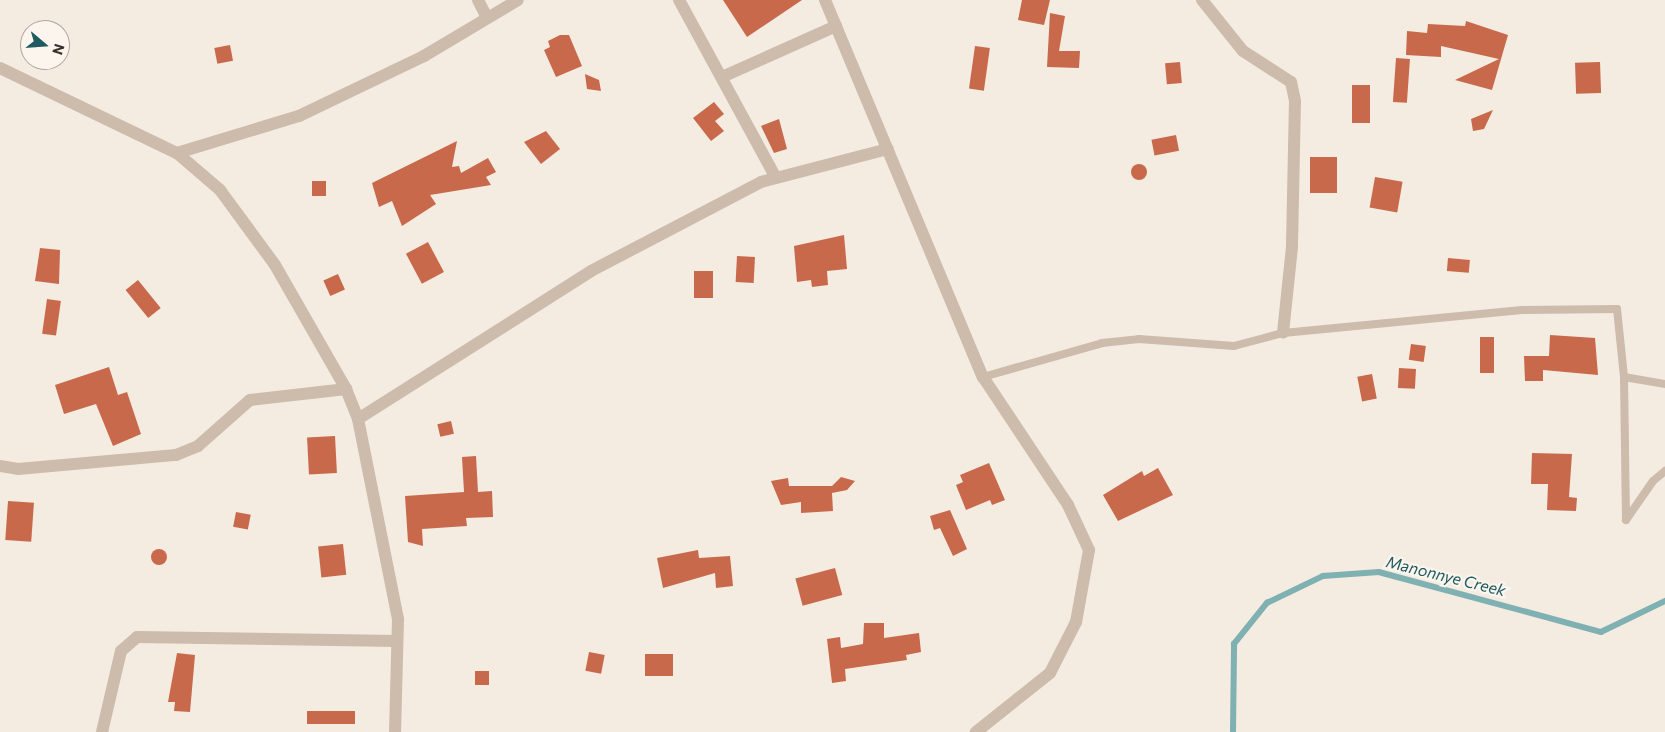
<!DOCTYPE html>
<style>
body{margin:0}
#map{position:relative;width:1665px;height:732px;overflow:hidden;background:#f4ebe1;font-family:Commissioner,sans-serif}
div>[style]{position:absolute}
[style*='--x']{left:calc(var(--x)*1px);top:calc(var(--y)*1px);width:calc(var(--w)*1px);rotate:calc(var(--a)*1deg)}
.stream>*{height:5.5px;margin:-2.75px;padding:0 2.75px;transform-origin:2.75px;border-radius:2.75px;background:#7fb0b2}
.building>*{inset:0;background:#c8694b;transform-origin:0 0}
.round{border-radius:50%}
.service>*{height:8px;margin:-4px;padding:0 4px;transform-origin:4px;border-radius:4px;background:#cdbbac}
.minor>*{height:12px;margin:-6px;padding:0 6px;transform-origin:6px;border-radius:6px;background:#cdbbac}
span{translate:-50% -50%;white-space:nowrap;text-align:center;line-height:1.15;-webkit-text-stroke:4.5px #fbf5ee;paint-order:stroke}
.water-label{font-size:16px;color:#1f5a5e;font-style:italic}
.north{position:absolute;left:20px;top:20px;width:50px;height:50px;box-sizing:border-box;background:#fbf5ee;border:1px solid #aea6a0;border-radius:50%;rotate:108deg;font-size:14px;font-weight:700;line-height:20px;text-align:center;color:#3b302b}
.north::after{content:'';display:block;margin:auto;width:18px;height:22px;background:#1f5a5e;clip-path:polygon(50% 0,100% 100%,50% 72%,0 100%)}
</style>
<div id="map">
<div class="stream">
<i style="--x:1233;--y:732;--w:88;--a:-89.3"></i>
<i style="--x:1234;--y:644;--w:53;--a:-51.2"></i>
<i style="--x:1267;--y:603;--w:62;--a:-25.7"></i>
<i style="--x:1323;--y:576;--w:56;--a:-4.1"></i>
<i style="--x:1379;--y:572;--w:230;--a:15.1"></i>
<i style="--x:1601;--y:632;--w:71;--a:-25.8"></i>
</div>
<div class="building">
<i style="clip-path:polygon(723px 0,802px 0,747px 37px)"></i>
<i style="clip-path:polygon(1022px 0,1050px 0,1044px 25px,1018px 20px)"></i>
<i style="clip-path:polygon(1050px 13px,1065px 16px,1059px 51px,1080px 51px,1079px 68px,1047px 67px)"></i>
<i style="clip-path:polygon(1466px 21px,1508px 35px,1492px 90px,1455px 80px,1499px 59px,1441px 46px,1441px 57px,1406px 55px,1407px 31px,1427px 33px,1428px 24px,1465px 26px)"></i>
<i style="clip-path:polygon(560px 35px,569px 35px,582px 66px,556px 77px,544px 50px,550px 47px,548px 41px)"></i>
<i style="left:230px;top:45px;width:16px;height:16px;rotate:79deg"></i>
<i style="left:975px;top:46px;width:15px;height:43px;rotate:8deg"></i>
<i style="left:1396px;top:58px;width:14px;height:44px;rotate:4deg"></i>
<i style="left:1180px;top:62px;width:21px;height:15px;rotate:85deg"></i>
<i style="left:1600px;top:62px;width:31px;height:25px;rotate:88deg"></i>
<i style="clip-path:polygon(585px 74px,599px 80px,601px 91px,587px 89px)"></i>
<i style="left:1352px;top:85px;width:18px;height:38px"></i>
<i style="clip-path:polygon(714px 102px,724px 114px,715px 121px,724px 131px,711px 141px,693px 118px)"></i>
<i style="clip-path:polygon(1493px 110px,1484px 129px,1473px 131px,1471px 119px)"></i>
<i style="clip-path:polygon(779px 119px,787px 149px,774px 153px,761px 126px)"></i>
<i style="clip-path:polygon(546px 131px,560px 149px,541px 164px,524px 142px)"></i>
<i style="left:1176px;top:135px;width:16px;height:25px;rotate:79deg"></i>
<i style="clip-path:polygon(457px 141px,452px 167px,459px 166px,461px 173px,488px 158px,496px 172px,486px 177px,491px 185px,430px 195px,436px 204px,402px 226px,392px 201px,379px 207px,372px 183px)"></i>
<i style="left:1310px;top:157px;width:27px;height:36px"></i>
<i class="round" style="left:1131px;top:164px;width:16px;height:16px"></i>
<i style="left:1375px;top:177px;width:28px;height:31px;rotate:10deg"></i>
<i style="left:312px;top:181px;width:14px;height:15px"></i>
<i style="clip-path:polygon(844px 235px,847px 269px,827px 271px,828px 285px,812px 287px,811px 280px,797px 282px,794px 246px)"></i>
<i style="left:428px;top:242px;width:34px;height:25px;rotate:62deg"></i>
<i style="clip-path:polygon(40px 248px,60px 250px,59px 284px,35px 281px)"></i>
<i style="left:737px;top:256px;width:18px;height:26px;rotate:3deg"></i>
<i style="left:1448px;top:258px;width:22px;height:13px;rotate:5deg"></i>
<i style="left:694px;top:271px;width:19px;height:27px"></i>
<i style="left:338px;top:274px;width:17px;height:16px;rotate:66deg"></i>
<i style="left:138px;top:280px;width:36px;height:16px;rotate:51deg"></i>
<i style="left:47px;top:299px;width:14px;height:35px;rotate:8deg"></i>
<i style="clip-path:polygon(1550px 335px,1595px 338px,1598px 375px,1543px 370px,1543px 381px,1525px 381px,1524px 356px,1549px 356px)"></i>
<i style="left:1480px;top:337px;width:14px;height:36px"></i>
<i style="left:1411px;top:344px;width:15px;height:16px;rotate:8deg"></i>
<i style="clip-path:polygon(109px 367px,118px 395px,127px 392px,141px 434px,113px 446px,96px 404px,64px 414px,55px 385px)"></i>
<i style="left:1399px;top:368px;width:17px;height:20px;rotate:3deg"></i>
<i style="left:1372px;top:374px;width:25px;height:15px;rotate:79deg"></i>
<i style="left:451px;top:421px;width:13px;height:14px;rotate:77deg"></i>
<i style="left:335px;top:436px;width:37px;height:28px;rotate:87deg"></i>
<i style="clip-path:polygon(1532px 453px,1572px 454px,1569px 497px,1577px 498px,1576px 511px,1547px 510px,1548px 484px,1531px 484px)"></i>
<i style="clip-path:polygon(476px 456px,478px 492px,492px 491px,493px 517px,466px 518px,467px 526px,422px 529px,423px 546px,408px 542px,405px 496px,464px 492px,462px 457px)"></i>
<i style="clip-path:polygon(989px 463px,1005px 500px,992px 505px,990px 500px,966px 510px,956px 485px,963px 482px,960px 475px)"></i>
<i style="clip-path:polygon(1158px 468px,1173px 495px,1118px 521px,1103px 495px,1142px 471px,1144px 476px)"></i>
<i style="clip-path:polygon(841px 477px,855px 481px,847px 490px,832px 493px,833px 511px,801px 513px,801px 502px,781px 505px,771px 481px,788px 478px,789px 486px,832px 486px)"></i>
<i style="left:8px;top:501px;width:26px;height:39px;rotate:4deg"></i>
<i style="clip-path:polygon(950px 510px,967px 549px,953px 556px,940px 528px,934px 530px,930px 516px)"></i>
<i style="left:236px;top:512px;width:15px;height:15px;rotate:11deg"></i>
<i style="left:343px;top:544px;width:31px;height:25px;rotate:84deg"></i>
<i class="round" style="left:151px;top:549px;width:16px;height:16px"></i>
<i style="clip-path:polygon(698px 550px,699px 558px,730px 556px,733px 586px,716px 588px,715px 573px,663px 588px,657px 558px)"></i>
<i style="left:835px;top:568px;width:28px;height:41px;rotate:75deg"></i>
<i style="clip-path:polygon(864px 623px,884px 623px,884px 638px,919px 633px,921px 652px,906px 655px,907px 660px,845px 669px,846px 681px,832px 683px,827px 639px,840px 637px,841px 648px,863px 644px)"></i>
<i style="left:589px;top:652px;width:16px;height:19px;rotate:11deg"></i>
<i style="clip-path:polygon(177px 653px,195px 655px,190px 712px,174px 711px,175px 702px,168px 702px)"></i>
<i style="left:645px;top:654px;width:28px;height:22px"></i>
<i style="left:475px;top:671px;width:14px;height:14px"></i>
<i style="left:355px;top:711px;width:13px;height:48px;rotate:90deg"></i>
</div>
<div class="service">
<i style="--x:983;--y:377;--w:124;--a:-15.9"></i>
<i style="--x:1102;--y:343;--w:37;--a:-6"></i>
<i style="--x:1139;--y:339;--w:95;--a:4.2"></i>
<i style="--x:1234;--y:346;--w:51;--a:-14.9"></i>
<i style="--x:1283;--y:333;--w:240;--a:-5.5"></i>
<i style="--x:1522;--y:310;--w:95;--a:-0.6"></i>
<i style="--x:1617;--y:309;--w:68;--a:84.1"></i>
<i style="--x:1624;--y:377;--w:143;--a:89.2"></i>
<i style="--x:1624;--y:377;--w:42;--a:9.7"></i>
<i style="--x:1626;--y:520;--w:47;--a:-55.3"></i>
<i style="--x:1653;--y:481;--w:16;--a:-40"></i>
</div>
<div class="minor">
<i style="--x:478;--y:0;--w:20;--a:63"></i>
<i style="--x:679;--y:0;--w:200;--a:61.4"></i>
<i style="--x:825;--y:0;--w:409;--a:67.3"></i>
<i style="--x:983;--y:377;--w:154;--a:56.4"></i>
<i style="--x:1068;--y:505;--w:50;--a:65"></i>
<i style="--x:1089;--y:550;--w:73;--a:100.2"></i>
<i style="--x:1076;--y:622;--w:57;--a:117"></i>
<i style="--x:1050;--y:673;--w:95;--a:141.4"></i>
<i style="--x:1202;--y:0;--w:65;--a:51.2"></i>
<i style="--x:1243;--y:51;--w:57;--a:32.9"></i>
<i style="--x:1291;--y:82;--w:19;--a:78"></i>
<i style="--x:1295;--y:101;--w:146;--a:91.2"></i>
<i style="--x:1292;--y:247;--w:86;--a:96"></i>
<i style="--x:0;--y:68;--w:196;--a:25.7"></i>
<i style="--x:177;--y:153;--w:127;--a:-16.9"></i>
<i style="--x:299;--y:116;--w:139;--a:-25.6"></i>
<i style="--x:424;--y:56;--w:109;--a:-30.8"></i>
<i style="--x:722;--y:77;--w:125;--a:-24.1"></i>
<i style="--x:177;--y:153;--w:57;--a:40.7"></i>
<i style="--x:220;--y:190;--w:93;--a:53.7"></i>
<i style="--x:275;--y:265;--w:143;--a:60.2"></i>
<i style="--x:346;--y:389;--w:32;--a:68"></i>
<i style="--x:358;--y:419;--w:204;--a:78.7"></i>
<i style="--x:398;--y:619;--w:113;--a:91.5"></i>
<i style="--x:358;--y:419;--w:276;--a:-32.4"></i>
<i style="--x:591;--y:271;--w:192;--a:-27.6"></i>
<i style="--x:761;--y:182;--w:131;--a:-14.6"></i>
<i style="--x:0;--y:466;--w:18;--a:9"></i>
<i style="--x:18;--y:469;--w:159;--a:-5.1"></i>
<i style="--x:176;--y:455;--w:24;--a:-22"></i>
<i style="--x:198;--y:446;--w:69;--a:-41.5"></i>
<i style="--x:250;--y:400;--w:97;--a:-6.5"></i>
<i style="--x:102;--y:732;--w:83;--a:-76.8"></i>
<i style="--x:121;--y:651;--w:21;--a:-41"></i>
<i style="--x:137;--y:637;--w:260;--a:0.9"></i>
</div>
<div class="water-label">
<span style="left:1446px;top:576px;rotate:14deg">Manonnye Creek</span>
</div>
<div class="north">N</div>
</div>
